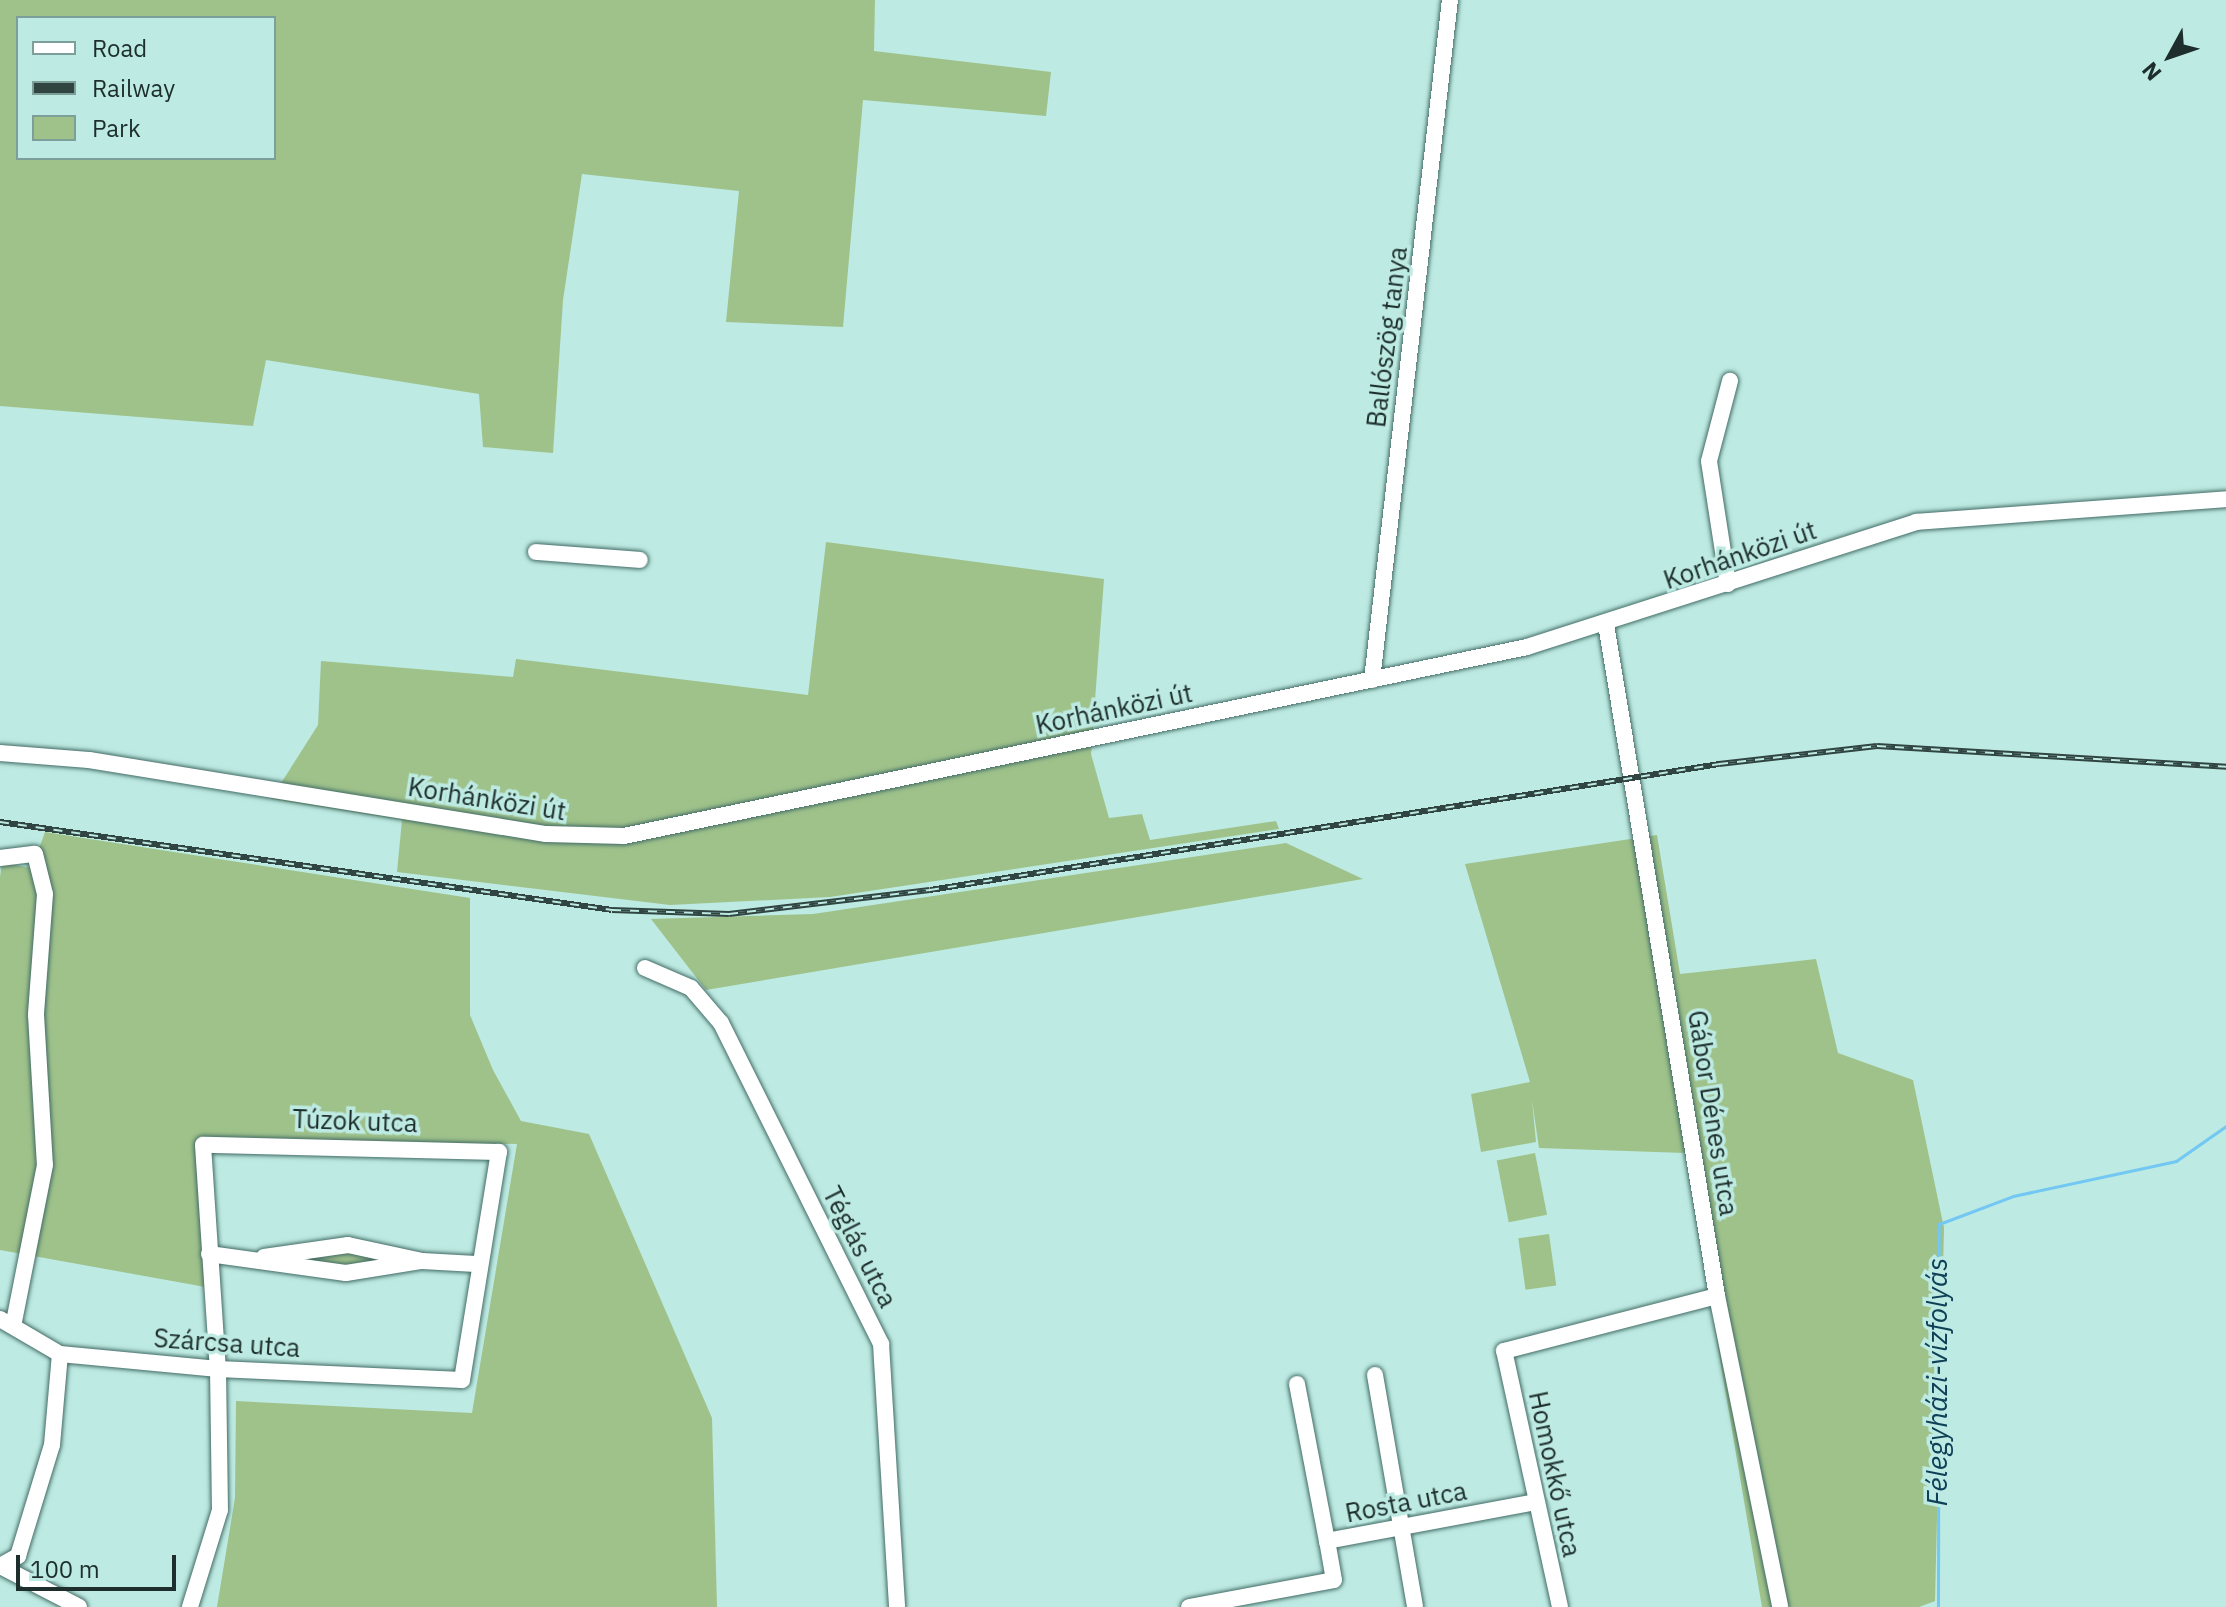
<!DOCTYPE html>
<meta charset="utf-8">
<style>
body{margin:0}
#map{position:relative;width:2226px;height:1607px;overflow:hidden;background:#bdeae2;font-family:"IBM Plex Sans",sans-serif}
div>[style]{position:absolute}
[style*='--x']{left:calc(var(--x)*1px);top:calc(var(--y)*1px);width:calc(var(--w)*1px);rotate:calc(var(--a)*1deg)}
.green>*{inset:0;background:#9fc28b;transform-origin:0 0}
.stream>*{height:3px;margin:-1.5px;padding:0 1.5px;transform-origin:1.5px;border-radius:1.5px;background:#72c7f3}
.roads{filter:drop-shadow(0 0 2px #436c66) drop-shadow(0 0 2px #436c66)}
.minor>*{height:16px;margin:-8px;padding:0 8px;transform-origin:8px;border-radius:8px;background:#fff}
.rail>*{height:6px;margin-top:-3px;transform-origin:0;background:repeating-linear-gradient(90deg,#bdeae2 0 9px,#304441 0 18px);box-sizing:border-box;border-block:2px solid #304441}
span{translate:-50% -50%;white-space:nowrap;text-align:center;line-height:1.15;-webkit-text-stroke:7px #bdeae2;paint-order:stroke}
.street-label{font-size:26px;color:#1d2e2c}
.water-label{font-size:28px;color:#0f4057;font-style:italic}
.legend{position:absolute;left:16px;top:16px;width:260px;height:144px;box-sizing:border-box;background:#bdeae2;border:2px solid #7d9f99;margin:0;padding:10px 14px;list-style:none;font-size:24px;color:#1d2e2c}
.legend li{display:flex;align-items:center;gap:16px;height:40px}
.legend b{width:40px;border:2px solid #7d9f99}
.north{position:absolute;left:2130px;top:16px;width:80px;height:80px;-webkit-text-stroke:6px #bdeae2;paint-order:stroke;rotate:230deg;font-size:22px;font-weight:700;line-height:32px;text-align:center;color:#1d2e2c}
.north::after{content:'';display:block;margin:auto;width:28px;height:36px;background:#1d2e2c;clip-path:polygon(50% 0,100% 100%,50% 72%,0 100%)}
.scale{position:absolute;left:16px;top:1555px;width:160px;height:36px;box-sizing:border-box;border:4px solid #1d2e2c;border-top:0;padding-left:10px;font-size:24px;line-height:28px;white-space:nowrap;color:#1d2e2c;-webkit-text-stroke:6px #bdeae2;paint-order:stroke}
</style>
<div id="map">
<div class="green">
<i style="clip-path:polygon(evenodd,0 0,875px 0,874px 51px,1051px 72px,1046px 116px,863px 100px,843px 327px,726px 322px,739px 191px,582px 174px,563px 300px,553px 453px,483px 447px,479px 394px,266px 360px,253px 426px,0 406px,0 0,18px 18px,274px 18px,274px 158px,18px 158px,18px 18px)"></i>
<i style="clip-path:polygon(826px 542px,1104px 579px,1091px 754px,1109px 818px,1142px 814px,1150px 840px,1276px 821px,1279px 829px,830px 897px,670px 905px,397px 872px,402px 820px,271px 799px,318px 725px,321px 661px,513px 677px,516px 659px,808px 695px)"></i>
<i style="clip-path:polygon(45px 832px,470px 898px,470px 1015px,493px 1070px,521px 1121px,589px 1134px,712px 1418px,717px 1607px,217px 1607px,235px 1498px,236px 1401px,472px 1413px,517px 1144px,209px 1139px,211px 1288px,0 1250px,0 877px,2px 863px,32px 868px)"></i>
<i style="clip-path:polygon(1657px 835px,1680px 974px,1816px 959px,1838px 1053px,1913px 1080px,1944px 1228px,1935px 1601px,1919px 1607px,1762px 1607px,1685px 1153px,1539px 1148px,1532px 1100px,1536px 1142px,1481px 1152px,1471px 1094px,1530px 1082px,1465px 864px)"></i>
<i style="clip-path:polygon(1286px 843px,1363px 879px,706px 990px,651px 919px,813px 914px)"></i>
<i style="left:1535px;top:1153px;width:63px;height:39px;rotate:79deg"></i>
<i style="left:1549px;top:1234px;width:52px;height:31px;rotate:82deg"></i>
<i style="clip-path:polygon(335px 1250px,397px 1257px,357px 1269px,293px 1262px)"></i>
</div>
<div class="stream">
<i style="--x:1938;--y:1607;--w:383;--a:-89.9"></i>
<i style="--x:1939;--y:1224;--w:79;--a:-20.7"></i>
<i style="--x:2013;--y:1196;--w:167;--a:-12.1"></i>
<i style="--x:2176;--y:1161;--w:61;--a:-35"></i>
</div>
<div class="roads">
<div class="minor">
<i style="--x:536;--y:552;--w:104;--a:4.4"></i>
<i style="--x:1728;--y:584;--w:124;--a:-98.8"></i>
<i style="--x:1709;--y:461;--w:83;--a:-75.3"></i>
<i style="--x:1606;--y:624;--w:681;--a:80.62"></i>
<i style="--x:1717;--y:1296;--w:317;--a:78.5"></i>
<i style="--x:1372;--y:680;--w:684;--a:-83.46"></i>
<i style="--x:0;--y:753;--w:89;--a:4.5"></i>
<i style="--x:89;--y:760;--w:463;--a:9.2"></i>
<i style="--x:546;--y:834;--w:78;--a:1.5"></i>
<i style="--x:624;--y:836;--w:923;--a:-11.82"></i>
<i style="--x:1527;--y:647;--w:409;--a:-17.8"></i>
<i style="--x:1916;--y:522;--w:311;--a:-4.2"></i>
<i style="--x:0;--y:858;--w:35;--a:-7"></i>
<i style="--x:35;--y:854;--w:41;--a:76"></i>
<i style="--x:45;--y:894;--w:121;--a:94.3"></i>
<i style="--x:36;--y:1015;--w:150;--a:86.6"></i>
<i style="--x:45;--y:1165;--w:159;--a:101.2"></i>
<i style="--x:645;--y:968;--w:50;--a:23.5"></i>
<i style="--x:691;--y:988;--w:46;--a:49.4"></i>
<i style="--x:721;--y:1023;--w:359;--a:63.5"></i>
<i style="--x:881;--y:1344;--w:263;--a:86.5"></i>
<i style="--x:209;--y:1254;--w:138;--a:7.9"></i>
<i style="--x:346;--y:1273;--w:77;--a:-9"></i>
<i style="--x:422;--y:1261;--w:54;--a:3.2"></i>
<i style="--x:264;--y:1257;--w:85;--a:-8.1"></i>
<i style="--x:348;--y:1245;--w:76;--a:12.2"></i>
<i style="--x:0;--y:1319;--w:69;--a:30.3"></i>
<i style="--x:60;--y:1354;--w:159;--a:5.4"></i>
<i style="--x:218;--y:1369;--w:244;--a:2.6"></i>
<i style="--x:462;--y:1380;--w:231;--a:-80.8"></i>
<i style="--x:499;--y:1152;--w:296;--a:-178.6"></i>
<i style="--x:203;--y:1145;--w:225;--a:86.2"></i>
<i style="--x:218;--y:1369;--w:141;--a:89.2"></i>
<i style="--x:220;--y:1510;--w:102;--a:107.2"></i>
<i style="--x:1375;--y:1375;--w:235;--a:80.2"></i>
<i style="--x:1297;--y:1384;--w:160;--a:79.2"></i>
<i style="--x:0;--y:1566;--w:21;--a:-29"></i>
<i style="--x:18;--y:1556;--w:116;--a:-73"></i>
<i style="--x:52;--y:1445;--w:91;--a:-85"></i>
<i style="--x:0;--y:1566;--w:89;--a:27.4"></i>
<i style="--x:1189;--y:1607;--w:147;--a:-10.5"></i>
<i style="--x:1334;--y:1580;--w:40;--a:-100"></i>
<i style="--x:1327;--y:1541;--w:212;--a:-10.6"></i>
<i style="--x:1560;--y:1607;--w:262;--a:-102.3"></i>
<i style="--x:1504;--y:1351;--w:220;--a:-14.5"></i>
</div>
</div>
<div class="rail">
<i style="--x:0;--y:822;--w:618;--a:8.18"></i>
<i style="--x:612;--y:910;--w:117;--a:2"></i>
<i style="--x:729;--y:914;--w:202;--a:-6.8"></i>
<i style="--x:930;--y:890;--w:799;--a:-9.07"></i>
<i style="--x:1719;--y:764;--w:159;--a:-6.5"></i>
<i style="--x:1877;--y:746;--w:350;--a:3.4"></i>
</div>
<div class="street-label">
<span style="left:1387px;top:337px;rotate:-83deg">Ballószög tanya</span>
<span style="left:1740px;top:555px;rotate:-19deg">Korhánközi út</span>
<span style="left:1114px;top:709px;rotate:-12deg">Korhánközi út</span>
<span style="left:487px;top:799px;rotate:9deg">Korhánközi út</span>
<span style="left:1713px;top:1113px;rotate:81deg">Gábor Dénes utca</span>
<span style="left:355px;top:1121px;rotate:2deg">Túzok utca</span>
<span style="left:860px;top:1247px;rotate:63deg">Téglás utca</span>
<span style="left:227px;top:1343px;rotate:4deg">Szárcsa utca</span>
<span style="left:1555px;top:1474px;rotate:78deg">Homokkő utca</span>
<span style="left:1406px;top:1502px;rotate:-11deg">Rosta utca</span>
</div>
<div class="water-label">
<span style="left:1937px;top:1382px;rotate:-90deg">Félegyházi-vízfolyás</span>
</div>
<ul class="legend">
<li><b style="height:10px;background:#fff"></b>Road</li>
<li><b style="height:10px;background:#304441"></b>Railway</li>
<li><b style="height:22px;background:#9fc28b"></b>Park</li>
</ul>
<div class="north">N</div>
<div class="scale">100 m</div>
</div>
